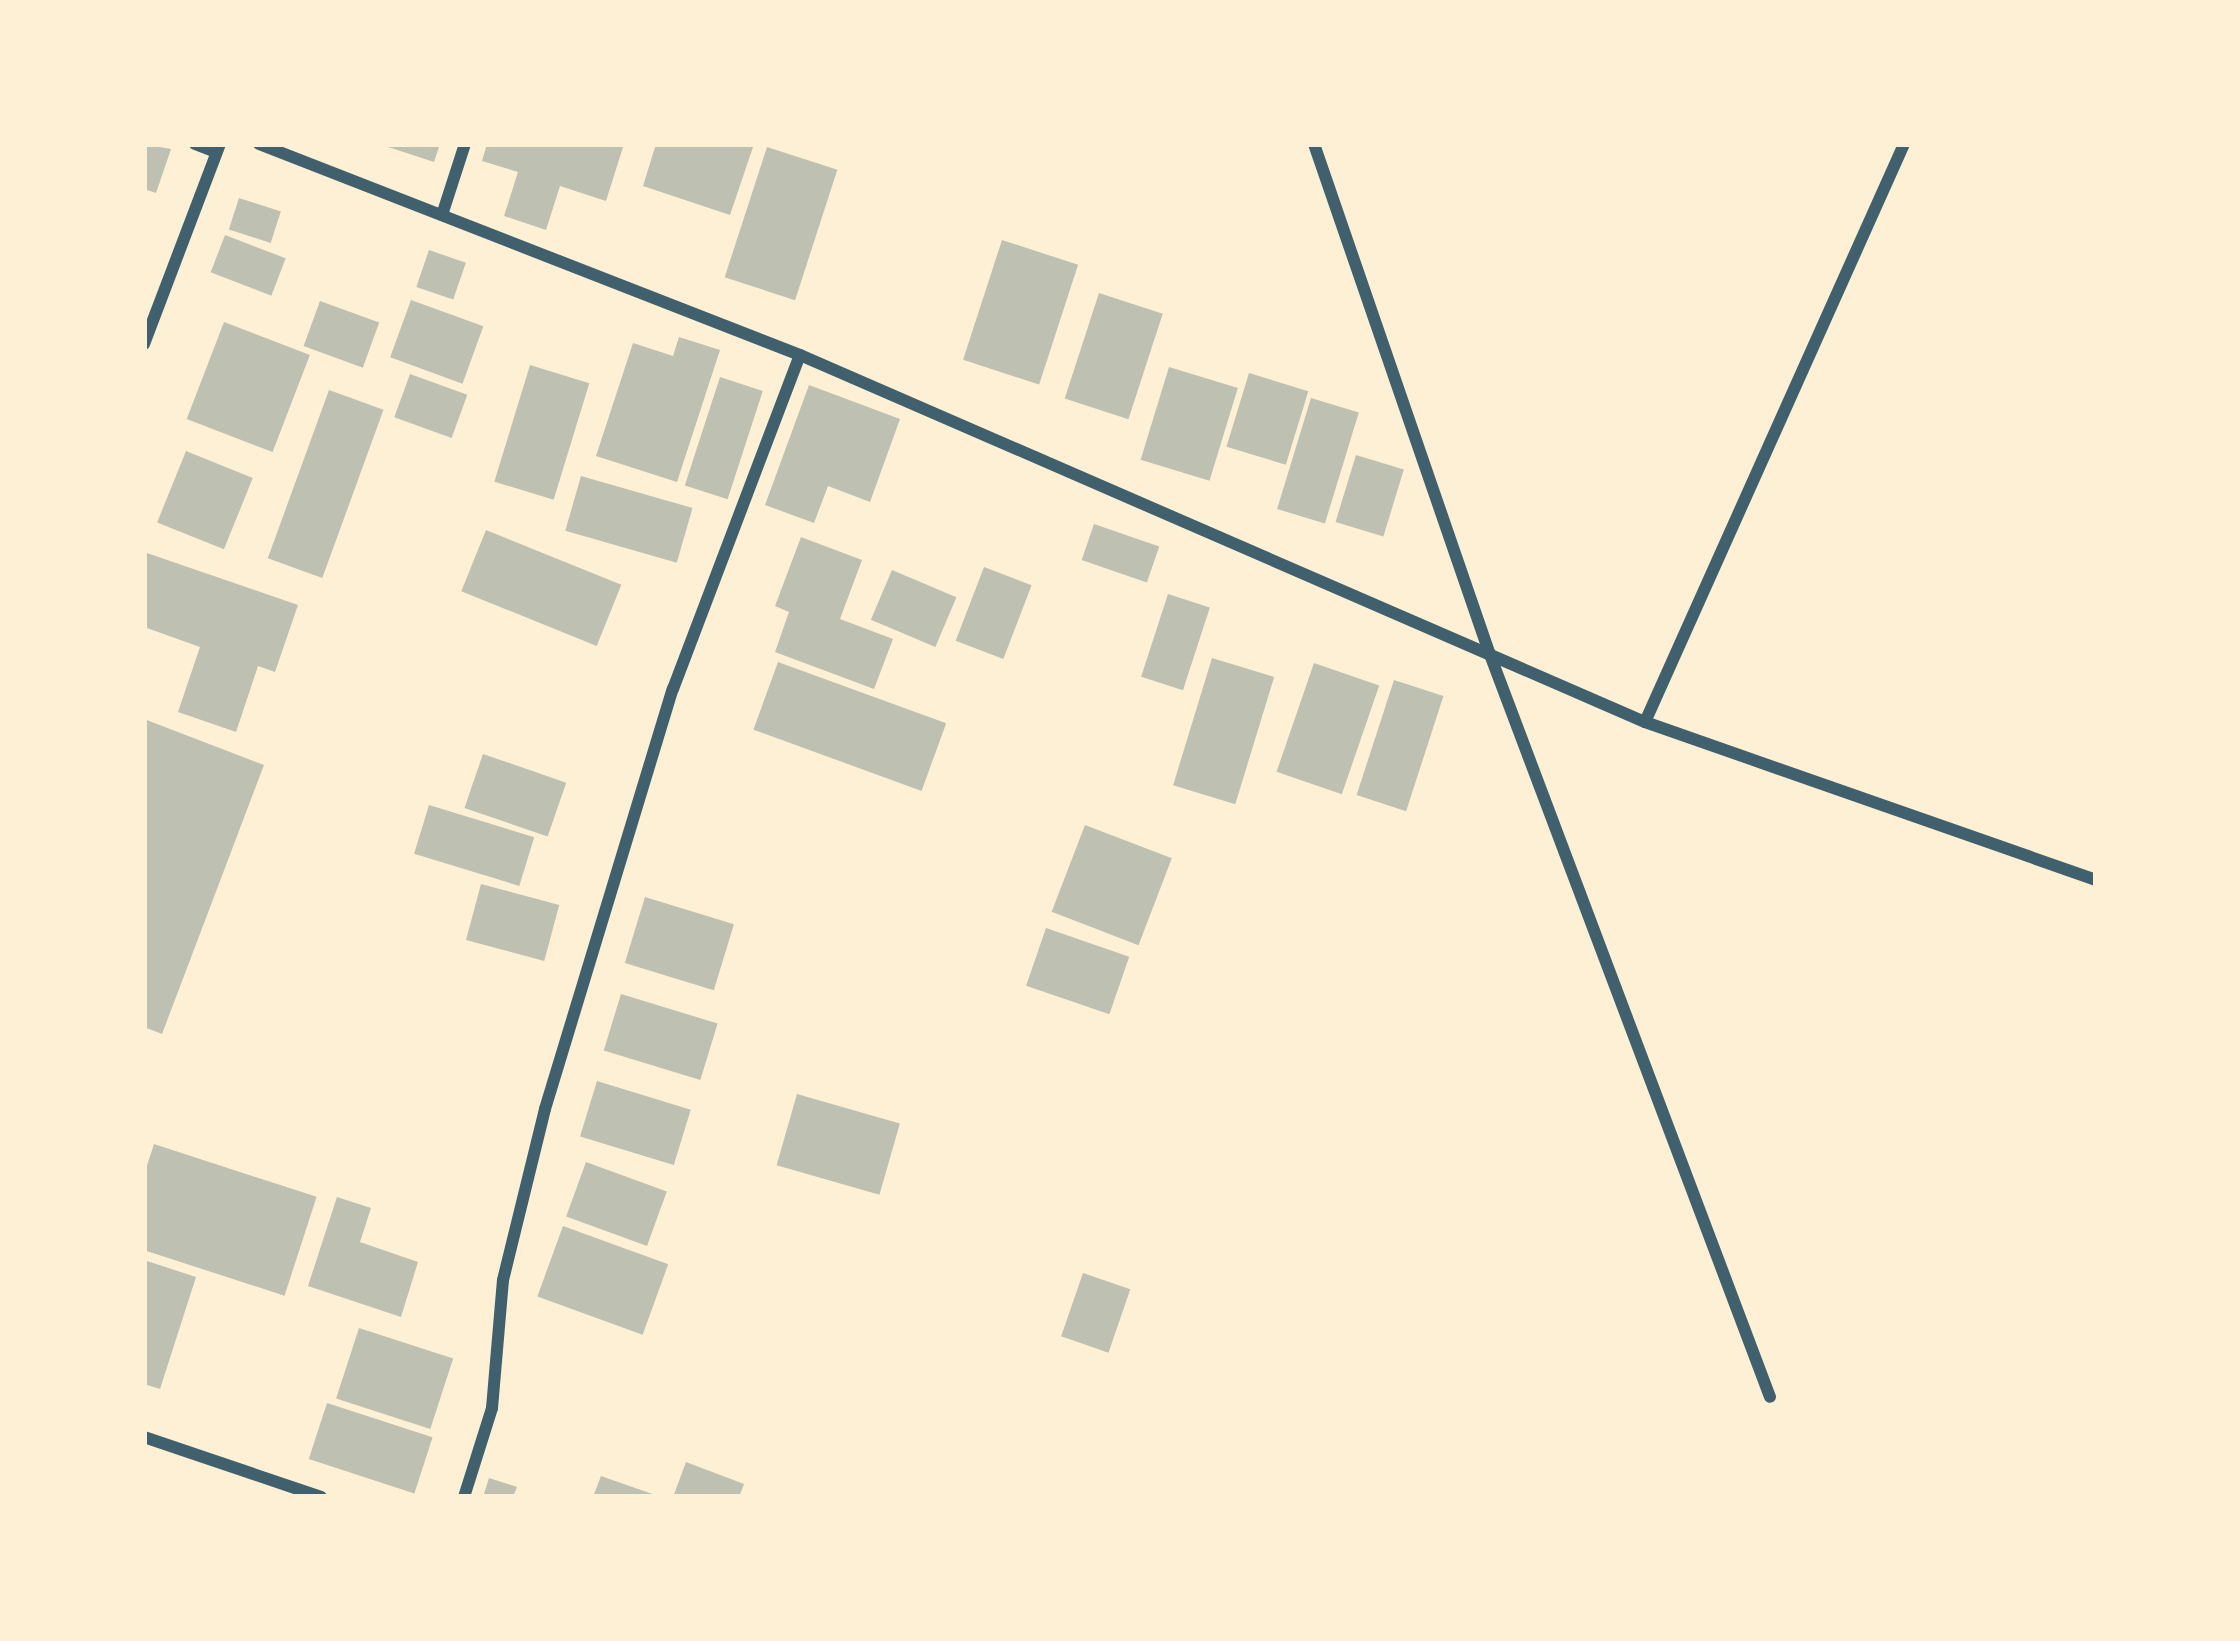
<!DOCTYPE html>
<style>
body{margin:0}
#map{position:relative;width:2240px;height:1641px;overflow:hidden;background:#fdf0d5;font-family:"Zilla Slab",serif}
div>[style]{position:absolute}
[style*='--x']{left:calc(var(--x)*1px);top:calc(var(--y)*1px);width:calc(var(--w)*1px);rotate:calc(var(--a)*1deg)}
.building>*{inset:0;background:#bec0b2;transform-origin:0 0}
.minor>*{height:12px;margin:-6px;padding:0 6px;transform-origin:6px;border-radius:6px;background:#3f606c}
span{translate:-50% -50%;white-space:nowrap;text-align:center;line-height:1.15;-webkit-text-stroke:12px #fdf0d5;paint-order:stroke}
.frame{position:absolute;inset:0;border:147px solid #fdf0d5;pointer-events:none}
</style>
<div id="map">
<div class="building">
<i style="clip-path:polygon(144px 144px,171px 149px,156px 193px,144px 189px)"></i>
<i style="clip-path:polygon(379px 144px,440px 144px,434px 162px)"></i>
<i style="clip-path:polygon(487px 144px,624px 144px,606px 201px,560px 186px,546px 230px,504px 216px,518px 172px,482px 161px)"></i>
<i style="clip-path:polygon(656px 144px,754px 144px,730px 215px,643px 186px)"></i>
<i style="left:767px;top:147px;width:74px;height:137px;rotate:18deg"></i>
<i style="left:239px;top:198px;width:44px;height:33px;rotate:18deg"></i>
<i style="left:225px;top:235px;width:65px;height:40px;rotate:21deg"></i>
<i style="left:1002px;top:240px;width:80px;height:126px;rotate:18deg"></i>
<i style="left:429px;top:250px;width:39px;height:39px;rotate:19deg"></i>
<i style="left:1099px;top:293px;width:67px;height:111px;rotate:18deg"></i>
<i style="left:411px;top:300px;width:77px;height:61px;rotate:20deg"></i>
<i style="left:320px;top:301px;width:63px;height:48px;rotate:20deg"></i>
<i style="left:224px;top:322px;width:92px;height:104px;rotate:21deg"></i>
<i style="clip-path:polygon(679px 337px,720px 350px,677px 482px,596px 456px,633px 343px,673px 356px)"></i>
<i style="left:530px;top:365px;width:62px;height:122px;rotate:17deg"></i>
<i style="left:1169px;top:367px;width:72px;height:97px;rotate:17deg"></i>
<i style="left:1249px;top:373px;width:62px;height:77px;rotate:17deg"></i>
<i style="left:410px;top:374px;width:61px;height:46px;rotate:20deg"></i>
<i style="left:720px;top:377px;width:45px;height:114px;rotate:18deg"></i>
<i style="clip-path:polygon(809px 385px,900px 419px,870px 502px,828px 486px,814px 523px,765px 505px)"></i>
<i style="left:329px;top:390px;width:58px;height:179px;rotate:20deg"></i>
<i style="left:1311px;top:398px;width:50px;height:116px;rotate:17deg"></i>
<i style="left:186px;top:451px;width:72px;height:77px;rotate:22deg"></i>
<i style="left:1356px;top:455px;width:50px;height:70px;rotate:17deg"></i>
<i style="left:581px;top:476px;width:116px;height:57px;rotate:16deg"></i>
<i style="left:1094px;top:524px;width:69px;height:38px;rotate:19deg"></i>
<i style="left:486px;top:530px;width:146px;height:66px;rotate:22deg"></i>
<i style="clip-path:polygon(801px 537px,862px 560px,840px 619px,893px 639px,874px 689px,775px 652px,789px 612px,775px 606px)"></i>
<i style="clip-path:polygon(144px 552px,298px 605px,275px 672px,258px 666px,236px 732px,178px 712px,200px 647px,144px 627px)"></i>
<i style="left:984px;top:567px;width:51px;height:79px;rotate:21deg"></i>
<i style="left:892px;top:570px;width:70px;height:54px;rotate:23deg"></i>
<i style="left:1168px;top:594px;width:44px;height:87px;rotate:18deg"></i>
<i style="left:1212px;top:658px;width:65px;height:133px;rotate:17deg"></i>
<i style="left:778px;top:662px;width:179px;height:72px;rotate:20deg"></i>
<i style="left:1314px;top:663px;width:69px;height:115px;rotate:19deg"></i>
<i style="left:1394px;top:680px;width:52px;height:121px;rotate:18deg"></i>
<i style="clip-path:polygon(144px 719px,264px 765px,162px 1034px,144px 1027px)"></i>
<i style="left:483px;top:754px;width:88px;height:57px;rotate:19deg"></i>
<i style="left:429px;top:805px;width:110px;height:51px;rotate:17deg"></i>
<i style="left:1085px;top:825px;width:93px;height:93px;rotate:21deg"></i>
<i style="left:481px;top:884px;width:81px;height:58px;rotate:15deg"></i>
<i style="left:645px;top:897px;width:93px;height:69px;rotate:17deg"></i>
<i style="left:1046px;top:928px;width:88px;height:61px;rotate:19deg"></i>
<i style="left:621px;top:994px;width:101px;height:59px;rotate:17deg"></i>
<i style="left:597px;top:1081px;width:98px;height:58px;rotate:17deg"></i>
<i style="left:797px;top:1094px;width:107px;height:74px;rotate:16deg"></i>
<i style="left:154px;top:1144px;width:171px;height:104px;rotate:18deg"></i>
<i style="left:586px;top:1162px;width:86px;height:58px;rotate:20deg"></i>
<i style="clip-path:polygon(337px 1197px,371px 1208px,360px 1242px,418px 1262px,401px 1317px,308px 1286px)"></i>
<i style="left:563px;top:1226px;width:112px;height:75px;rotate:20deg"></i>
<i style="clip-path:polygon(144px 1260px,196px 1277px,160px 1389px,144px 1384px)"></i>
<i style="left:1083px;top:1273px;width:50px;height:67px;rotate:19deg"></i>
<i style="left:359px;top:1328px;width:99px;height:74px;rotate:18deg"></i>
<i style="left:327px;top:1403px;width:111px;height:59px;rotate:18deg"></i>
<i style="clip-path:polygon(686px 1462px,744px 1484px,739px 1497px,673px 1497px)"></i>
<i style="clip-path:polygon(601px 1476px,658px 1496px,658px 1497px,593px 1497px)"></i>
<i style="clip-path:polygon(489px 1478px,517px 1487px,513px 1497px,483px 1497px)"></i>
</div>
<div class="minor">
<i style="--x:195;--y:144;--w:22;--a:21"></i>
<i style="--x:259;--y:144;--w:581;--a:21.31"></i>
<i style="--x:800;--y:355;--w:921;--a:23.48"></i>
<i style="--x:1645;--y:722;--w:478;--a:19.3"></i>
<i style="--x:1314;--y:144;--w:537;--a:70.99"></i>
<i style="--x:1489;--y:652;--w:796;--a:69.33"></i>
<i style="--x:442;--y:215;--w:75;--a:-72.1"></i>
<i style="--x:144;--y:344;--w:214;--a:-69.2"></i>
<i style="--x:1645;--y:722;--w:633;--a:-65.86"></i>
<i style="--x:144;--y:1437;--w:187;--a:18.7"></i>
<i style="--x:464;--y:1497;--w:93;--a:-72.5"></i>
<i style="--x:492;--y:1408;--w:128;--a:-85.1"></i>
<i style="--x:503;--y:1280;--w:176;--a:-76.2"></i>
<i style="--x:545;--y:1109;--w:439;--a:-73.1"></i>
<i style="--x:673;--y:689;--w:357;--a:-69.2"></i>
</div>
<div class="frame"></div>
</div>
